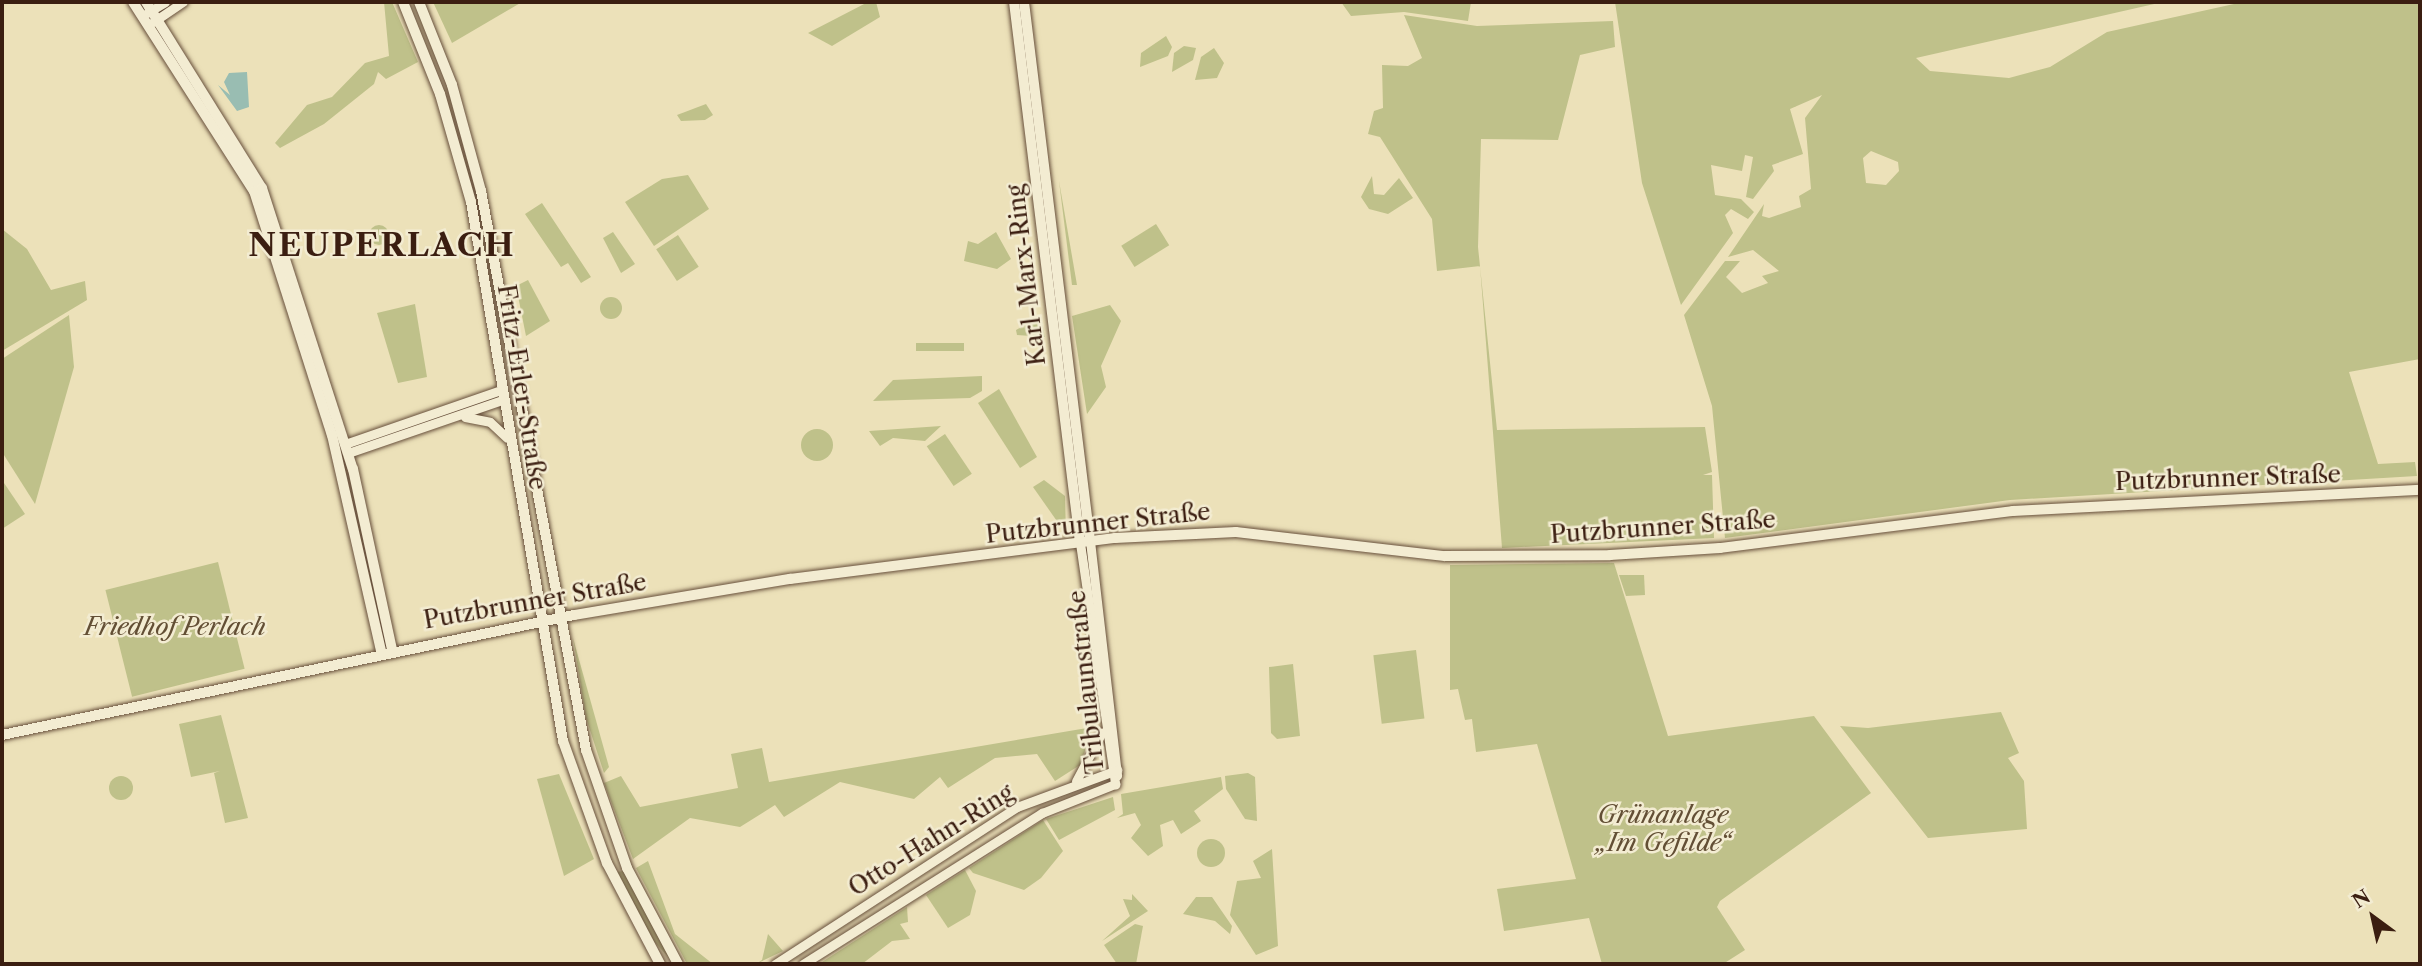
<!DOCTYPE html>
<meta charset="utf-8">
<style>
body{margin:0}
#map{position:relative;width:2422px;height:966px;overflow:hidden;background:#ece1b9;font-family:"Libre Caslon Text",serif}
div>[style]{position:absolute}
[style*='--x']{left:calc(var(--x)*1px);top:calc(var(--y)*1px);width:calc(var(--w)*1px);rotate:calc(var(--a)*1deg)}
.green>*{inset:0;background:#bfc18a;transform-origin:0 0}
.round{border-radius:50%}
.water>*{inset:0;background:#99bdb2}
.roads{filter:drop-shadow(0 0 2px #674f3b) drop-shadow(0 0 2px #674f3b)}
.tertiary>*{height:9px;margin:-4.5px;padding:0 4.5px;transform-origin:4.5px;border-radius:4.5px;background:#f3ecd2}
.secondary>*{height:10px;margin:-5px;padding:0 5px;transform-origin:5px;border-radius:5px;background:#f3ecd2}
span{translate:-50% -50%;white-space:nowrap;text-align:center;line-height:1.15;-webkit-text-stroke:5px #f3ecd2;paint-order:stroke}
.street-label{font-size:24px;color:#3b1e11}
.park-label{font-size:24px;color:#634f35;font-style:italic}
.district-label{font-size:32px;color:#3b1e11;font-weight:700;letter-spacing:2px}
.frame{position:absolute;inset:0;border:4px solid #3b1e11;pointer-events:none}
.north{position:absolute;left:2338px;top:882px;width:70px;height:70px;-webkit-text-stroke:5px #f3ecd2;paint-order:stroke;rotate:327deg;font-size:19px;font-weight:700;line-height:28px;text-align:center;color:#3b1e11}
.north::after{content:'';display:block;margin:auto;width:24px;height:32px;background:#3b1e11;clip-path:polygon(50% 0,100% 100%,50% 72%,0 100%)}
</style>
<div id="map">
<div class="green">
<i style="clip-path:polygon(384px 2px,392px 2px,418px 62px,386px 79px,378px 72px,374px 84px,324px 124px,280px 148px,275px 143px,307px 105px,332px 97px,365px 63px,389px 56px)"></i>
<i style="clip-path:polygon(433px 2px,522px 2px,452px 43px)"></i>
<i style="clip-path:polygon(868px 2px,876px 2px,880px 17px,832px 46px,808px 33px)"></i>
<i style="clip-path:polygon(1341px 2px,1471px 2px,1468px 21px,1404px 12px,1351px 16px)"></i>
<i style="clip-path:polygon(evenodd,1615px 2px,2163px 2px,1916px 58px,1930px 71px,2009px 78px,2050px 67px,2107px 32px,2243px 2px,2420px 2px,2420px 359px,2349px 372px,2378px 464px,2415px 462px,2417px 476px,2010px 500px,1725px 538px,1712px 406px,1684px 315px,1725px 261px,1740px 261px,1726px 277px,1742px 293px,1768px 283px,1762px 276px,1779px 271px,1753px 250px,1728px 257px,1764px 204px,1762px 216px,1769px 218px,1801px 207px,1799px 196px,1811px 189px,1805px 118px,1822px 95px,1790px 109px,1803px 154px,1772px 165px,1774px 171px,1753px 199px,1746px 197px,1753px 157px,1745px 155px,1742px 171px,1711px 165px,1715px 195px,1741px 199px,1754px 212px,1748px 219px,1731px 209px,1725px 215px,1733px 233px,1681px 305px,1642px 183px,1615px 2px,1871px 151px,1898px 162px,1899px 171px,1886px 185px,1866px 183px,1863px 158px,1871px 151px)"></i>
<i style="clip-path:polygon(1404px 15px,1477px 26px,1613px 21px,1615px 47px,1580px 55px,1558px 140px,1481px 139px,1478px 247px,1497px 430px,1705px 427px,1712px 472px,1703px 475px,1712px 475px,1714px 538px,1502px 548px,1480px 266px,1437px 271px,1432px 219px,1380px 137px,1368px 134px,1374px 111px,1383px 108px,1382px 65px,1408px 66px,1422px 58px)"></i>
<i style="clip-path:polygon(1166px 36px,1172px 47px,1168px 56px,1140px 67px,1141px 53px)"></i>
<i style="clip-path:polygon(1184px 46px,1196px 48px,1193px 60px,1172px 72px,1174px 53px)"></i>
<i style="clip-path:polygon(1214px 48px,1224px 63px,1217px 78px,1195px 80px,1201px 57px)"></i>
<i style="clip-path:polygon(706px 104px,713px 115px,705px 120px,681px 121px,677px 115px)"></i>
<i style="clip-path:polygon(688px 175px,709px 209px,654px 246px,625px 202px,662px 179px)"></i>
<i style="clip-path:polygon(1372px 176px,1374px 194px,1384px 195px,1399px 178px,1413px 198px,1388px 214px,1369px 209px,1361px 197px)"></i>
<i style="clip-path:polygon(1059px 181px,1077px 285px,1072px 285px)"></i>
<i style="clip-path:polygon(542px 203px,591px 277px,581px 283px,568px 263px,561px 267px,525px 214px)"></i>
<i style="left:1156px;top:224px;width:25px;height:41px;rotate:58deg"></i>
<i class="round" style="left:369px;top:225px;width:20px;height:20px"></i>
<i style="clip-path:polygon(2px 229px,27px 249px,51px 290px,85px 281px,87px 300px,2px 351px)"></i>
<i style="clip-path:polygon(613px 232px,635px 264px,621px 273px,603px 238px)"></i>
<i style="clip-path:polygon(996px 232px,1011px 259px,997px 269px,964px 261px,968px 241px,978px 244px)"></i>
<i style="left:678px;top:235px;width:38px;height:26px;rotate:57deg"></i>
<i style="clip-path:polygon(528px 280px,550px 321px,526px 336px,516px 286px)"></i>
<i class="round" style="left:600px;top:297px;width:22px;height:22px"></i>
<i style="clip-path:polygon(415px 304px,427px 377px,398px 383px,377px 313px)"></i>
<i style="clip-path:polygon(1110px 305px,1121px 321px,1101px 366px,1106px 387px,1087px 414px,1072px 316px)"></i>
<i style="clip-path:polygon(69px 315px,74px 367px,35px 504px,2px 452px,2px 359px)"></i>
<i style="clip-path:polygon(1041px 316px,1045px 337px,1017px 335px,1016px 330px)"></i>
<i style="left:964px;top:343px;width:8px;height:48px;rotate:90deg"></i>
<i style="clip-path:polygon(982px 376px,982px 391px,970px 398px,873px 401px,893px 380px)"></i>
<i style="clip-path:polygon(999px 389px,1037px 457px,1020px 468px,978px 403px)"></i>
<i style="clip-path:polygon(941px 426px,925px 441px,893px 438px,880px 446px,869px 431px)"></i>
<i class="round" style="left:801px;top:429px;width:32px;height:32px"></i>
<i style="left:945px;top:434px;width:48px;height:22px;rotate:56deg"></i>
<i style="clip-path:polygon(2px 480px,25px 514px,2px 529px)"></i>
<i style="clip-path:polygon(1044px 480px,1065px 496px,1066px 534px,1033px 487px)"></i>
<i style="left:218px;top:562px;width:110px;height:116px;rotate:76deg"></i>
<i style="clip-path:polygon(1614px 563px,1668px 736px,1814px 716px,1871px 793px,1720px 901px,1717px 907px,1745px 950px,1723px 964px,1602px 964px,1589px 918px,1504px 931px,1497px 889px,1576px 879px,1537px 744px,1476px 752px,1472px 719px,1465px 720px,1458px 689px,1450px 690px,1450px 565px)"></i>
<i style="clip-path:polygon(1619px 575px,1644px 575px,1645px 595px,1626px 596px)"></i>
<i style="clip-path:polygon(573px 638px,609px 767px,604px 773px,586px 718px)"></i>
<i style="left:1416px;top:650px;width:69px;height:43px;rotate:83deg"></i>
<i style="clip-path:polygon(1293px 664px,1300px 736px,1277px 739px,1271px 733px,1269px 667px)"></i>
<i style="clip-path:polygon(2001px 712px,2019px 753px,2008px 758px,2024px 781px,2027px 829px,1928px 838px,1840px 726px,1868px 728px)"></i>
<i style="clip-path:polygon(221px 715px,248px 818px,225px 823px,214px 773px,220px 771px,191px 777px,179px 724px)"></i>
<i style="clip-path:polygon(1093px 727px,1080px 765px,1055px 781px,1037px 754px,995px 758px,948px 788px,940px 777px,914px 799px,840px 782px,784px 817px,775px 805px,740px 827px,690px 818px,633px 859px,604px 783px,621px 776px,640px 807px,738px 788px,731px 754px,762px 748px,769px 782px)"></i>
<i style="clip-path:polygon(1248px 773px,1255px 777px,1257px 821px,1245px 819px,1226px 789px,1225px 776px)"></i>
<i style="clip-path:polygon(559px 774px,594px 859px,564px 876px,537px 779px)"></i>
<i class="round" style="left:109px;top:776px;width:24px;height:24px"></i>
<i style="clip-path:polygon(1221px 777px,1223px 789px,1194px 811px,1201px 821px,1181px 834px,1173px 820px,1160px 825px,1163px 846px,1148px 856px,1131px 838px,1141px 825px,1135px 813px,1117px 818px,1123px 814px,1121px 794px)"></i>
<i style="clip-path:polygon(1113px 797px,1115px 810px,1059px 840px,1046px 819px)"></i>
<i style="clip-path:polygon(1043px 820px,1063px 851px,1041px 878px,1024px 890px,973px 873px,969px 868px)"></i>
<i class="round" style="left:1197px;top:839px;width:28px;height:28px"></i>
<i style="clip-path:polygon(1272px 849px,1278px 946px,1256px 955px,1230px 915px,1237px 881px,1261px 878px,1253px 861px)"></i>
<i style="clip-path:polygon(648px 861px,675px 934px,713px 964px,687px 964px,636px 868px)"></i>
<i style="clip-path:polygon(965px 870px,976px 891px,970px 915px,948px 928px,926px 895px)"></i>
<i style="clip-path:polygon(625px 871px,675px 964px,645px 932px,615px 872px)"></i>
<i style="clip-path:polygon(1132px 894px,1148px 911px,1102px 941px,1130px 916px,1123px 899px,1132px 900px)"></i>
<i style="clip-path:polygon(1196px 897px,1212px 897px,1232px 926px,1230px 934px,1215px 921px,1183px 914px)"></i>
<i style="clip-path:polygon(907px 907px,908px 922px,900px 924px,910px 939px,892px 941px,862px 964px,819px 964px)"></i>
<i style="clip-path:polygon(1135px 924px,1143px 926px,1136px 964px,1117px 964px,1104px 945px)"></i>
<i style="clip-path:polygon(768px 934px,783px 951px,756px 964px,762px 960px)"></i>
</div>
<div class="water">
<i style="clip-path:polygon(247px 72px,249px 107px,237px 111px,218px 85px,230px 95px,224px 82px,229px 73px)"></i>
</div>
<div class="roads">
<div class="tertiary">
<i style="--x:147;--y:13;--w:21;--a:-31"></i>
<i style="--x:153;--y:22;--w:36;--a:-34"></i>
<i style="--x:465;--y:417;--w:25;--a:11"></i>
<i style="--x:490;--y:422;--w:23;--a:43"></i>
<i style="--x:345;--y:444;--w:165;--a:-19.1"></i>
<i style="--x:348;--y:453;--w:163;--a:-19"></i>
<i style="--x:1090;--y:541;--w:236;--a:83.4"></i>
<i style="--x:1080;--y:543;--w:244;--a:81.7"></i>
<i style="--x:1076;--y:781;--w:55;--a:-62"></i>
<i style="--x:775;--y:964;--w:288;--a:-33"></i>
<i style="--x:1017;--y:807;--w:107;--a:-20.3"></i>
<i style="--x:803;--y:964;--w:283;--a:-32.3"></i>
<i style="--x:1042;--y:813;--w:79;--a:-21.7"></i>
</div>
<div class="secondary">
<i style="--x:133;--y:2;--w:224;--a:57.4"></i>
<i style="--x:254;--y:191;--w:256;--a:72.3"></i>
<i style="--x:332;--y:435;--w:221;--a:77.2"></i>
<i style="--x:146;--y:2;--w:219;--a:58.1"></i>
<i style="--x:262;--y:188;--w:295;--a:72.1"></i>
<i style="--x:353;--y:469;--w:184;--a:77.8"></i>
<i style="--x:403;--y:2;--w:99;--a:68.1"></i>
<i style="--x:440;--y:94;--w:112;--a:74"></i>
<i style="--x:471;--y:202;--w:547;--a:80.31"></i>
<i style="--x:563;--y:741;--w:130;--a:70.2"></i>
<i style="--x:607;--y:863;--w:114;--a:62.3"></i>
<i style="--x:419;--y:2;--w:89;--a:68.3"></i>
<i style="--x:452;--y:85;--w:110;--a:74.7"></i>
<i style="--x:481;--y:191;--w:569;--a:79.36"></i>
<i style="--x:586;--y:750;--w:125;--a:70.8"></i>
<i style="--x:627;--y:868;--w:109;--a:62"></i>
<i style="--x:1014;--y:2;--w:545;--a:83.04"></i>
<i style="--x:1024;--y:2;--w:543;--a:83.02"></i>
<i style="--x:2;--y:735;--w:584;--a:-11.85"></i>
<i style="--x:574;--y:615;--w:219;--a:-9.5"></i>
<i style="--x:790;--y:579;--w:328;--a:-7.2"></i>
<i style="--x:1115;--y:538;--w:121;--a:-2.8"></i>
<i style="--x:1236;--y:532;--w:210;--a:6.6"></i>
<i style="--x:1445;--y:556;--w:165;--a:-0.3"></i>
<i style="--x:1610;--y:555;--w:110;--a:-3.6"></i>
<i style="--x:1720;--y:548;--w:295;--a:-7.2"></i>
<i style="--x:2013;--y:511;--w:408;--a:-3"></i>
</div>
</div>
<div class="street-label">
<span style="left:1026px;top:275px;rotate:-97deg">Karl-Marx-Ring</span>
<span style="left:522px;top:387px;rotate:81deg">Fritz-Erler-Straße</span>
<span style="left:2228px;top:478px;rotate:-2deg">Putzbrunner Straße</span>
<span style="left:1098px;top:523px;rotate:-6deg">Putzbrunner Straße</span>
<span style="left:1663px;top:527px;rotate:-4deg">Putzbrunner Straße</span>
<span style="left:535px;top:601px;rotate:-10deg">Putzbrunner Straße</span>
<span style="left:1086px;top:682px;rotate:-96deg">Tribulaunstraße</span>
<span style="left:931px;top:840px;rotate:-32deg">Otto-Hahn-Ring</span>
</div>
<div class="park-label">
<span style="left:175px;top:627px">Friedhof Perlach</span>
<span style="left:1663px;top:829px">Grünanlage<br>„Im Gefilde“</span>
</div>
<div class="district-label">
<span style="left:382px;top:245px">NEUPERLACH</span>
</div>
<div class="frame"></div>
<div class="north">N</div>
</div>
